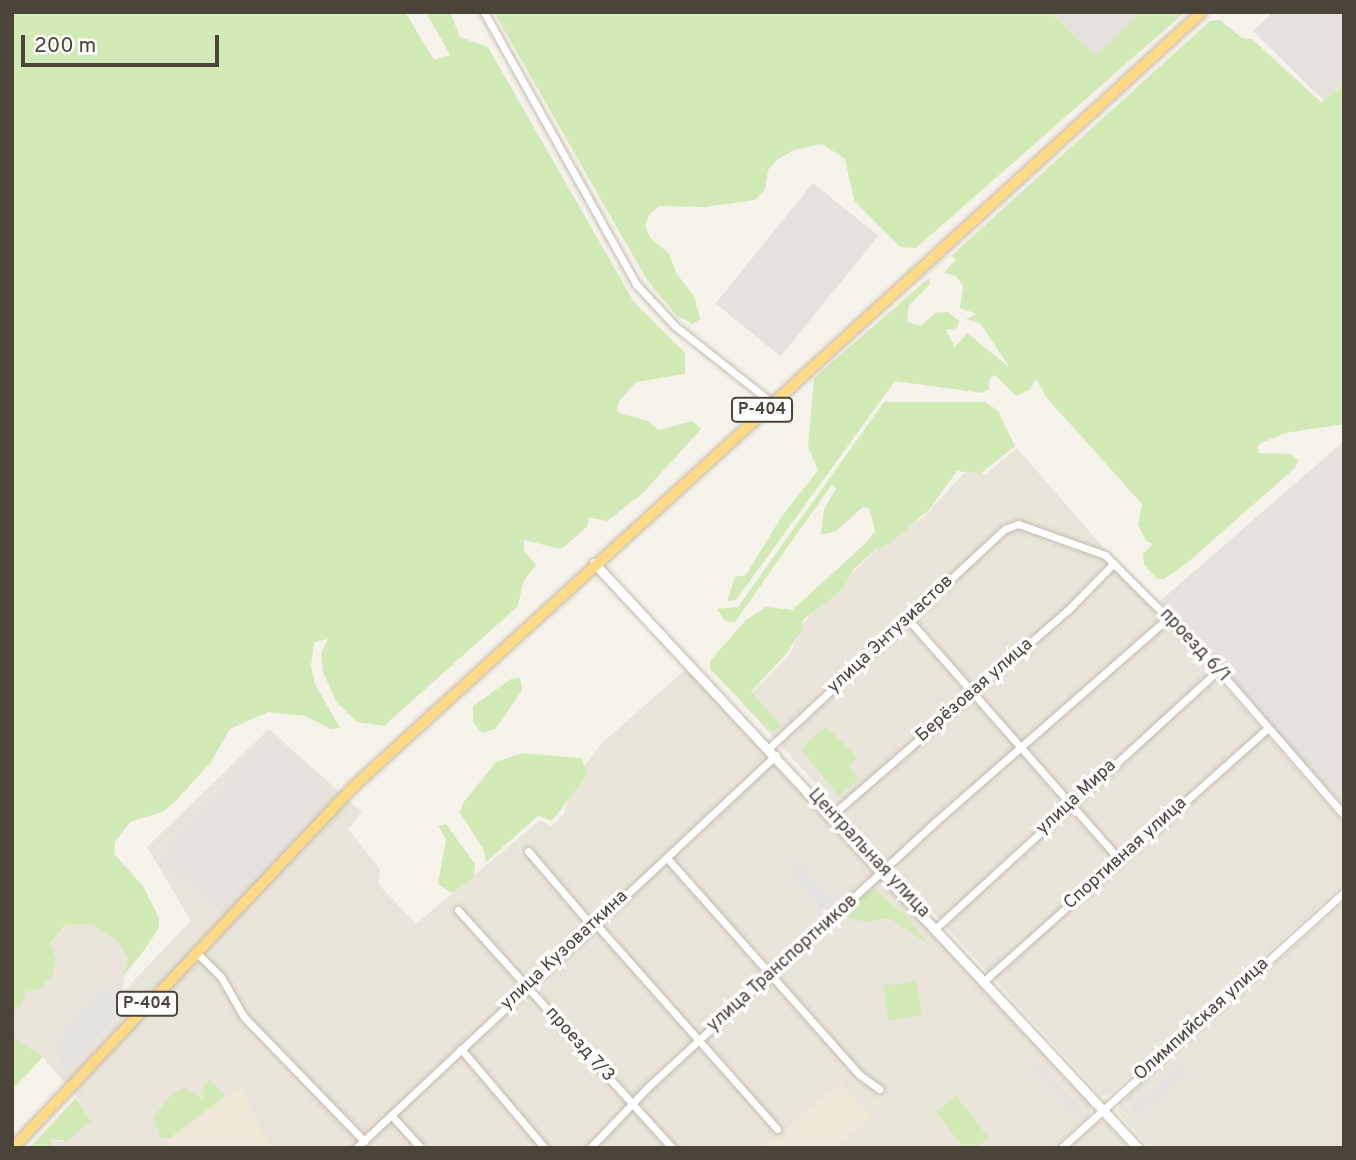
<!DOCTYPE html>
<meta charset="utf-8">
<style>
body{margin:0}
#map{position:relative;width:1356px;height:1160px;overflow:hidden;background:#f6f3ec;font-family:Overpass,sans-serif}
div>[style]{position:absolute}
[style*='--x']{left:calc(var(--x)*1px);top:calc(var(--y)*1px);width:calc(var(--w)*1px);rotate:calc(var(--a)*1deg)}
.residential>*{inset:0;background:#eae5da}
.industrial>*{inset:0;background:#e6e2dd;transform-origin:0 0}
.education>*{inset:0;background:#efe8d6}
.green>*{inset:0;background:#d2eab5;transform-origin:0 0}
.parking>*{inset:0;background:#e5e3e0;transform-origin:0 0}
.roads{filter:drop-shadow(0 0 2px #c2bbae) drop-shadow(0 0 2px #c2bbae)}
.minor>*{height:7px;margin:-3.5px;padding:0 3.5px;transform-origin:3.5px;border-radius:3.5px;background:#fff}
.tertiary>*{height:9px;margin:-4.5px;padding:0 4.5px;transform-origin:4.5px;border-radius:4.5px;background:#fff}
.trunk>*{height:10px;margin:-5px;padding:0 5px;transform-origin:5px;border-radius:5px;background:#ffd985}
span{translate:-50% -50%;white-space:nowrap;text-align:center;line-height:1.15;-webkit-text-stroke:7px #fff;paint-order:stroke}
.shield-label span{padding:2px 5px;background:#fff;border:2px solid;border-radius:5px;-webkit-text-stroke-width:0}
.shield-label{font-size:16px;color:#4b4439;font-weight:700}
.street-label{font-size:18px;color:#4b4439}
.frame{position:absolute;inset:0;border:14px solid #4b4439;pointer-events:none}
.scale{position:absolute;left:21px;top:35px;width:198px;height:32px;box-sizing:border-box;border:4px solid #4b4439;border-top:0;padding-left:9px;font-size:21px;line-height:24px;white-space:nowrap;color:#4b4439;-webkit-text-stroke:5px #fff;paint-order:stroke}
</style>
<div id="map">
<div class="residential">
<i style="clip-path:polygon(1017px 448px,1344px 824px,1344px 884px,1110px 1094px,1101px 1096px,742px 703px,790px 654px,805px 621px,880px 546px,925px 516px,964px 473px,986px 474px)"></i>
<i style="clip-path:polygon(686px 669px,1091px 1105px,1091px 1113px,1053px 1148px,52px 1148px,51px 1139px,63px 1142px,79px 1110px,79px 1100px,43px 1057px,14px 1040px,12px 1011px,22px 1005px,26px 992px,41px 988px,56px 960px,50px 945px,65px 925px,91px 924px,116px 939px,128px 957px,122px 993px,191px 921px,147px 847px,269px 729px,362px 812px,348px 829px,380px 869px,379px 885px,416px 924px,540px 820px,551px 826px,564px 814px,573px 780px,602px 743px)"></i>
<i style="clip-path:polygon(1344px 902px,1344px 1148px,1150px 1148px,1118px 1112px,1120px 1103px)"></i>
<i style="clip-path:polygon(1098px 1122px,1106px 1122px,1129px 1148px,1070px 1148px)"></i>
</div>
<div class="industrial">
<i style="clip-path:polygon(1050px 12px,1141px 12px,1096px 56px)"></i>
<i style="clip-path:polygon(1273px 12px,1344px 12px,1344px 82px,1324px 101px,1253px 31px)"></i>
<i style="left:813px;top:183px;width:84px;height:155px;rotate:39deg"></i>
<i style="clip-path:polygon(1344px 441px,1344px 807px,1160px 601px)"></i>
<i style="left:268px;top:733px;width:91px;height:166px;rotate:41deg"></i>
</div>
<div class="education">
<i style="clip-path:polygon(841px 1082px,871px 1116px,834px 1148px,764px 1148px)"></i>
<i style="clip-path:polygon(241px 1087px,270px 1148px,173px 1148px,167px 1141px)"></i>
</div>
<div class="green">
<i style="clip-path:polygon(12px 12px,405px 12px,434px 60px,450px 55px,426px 12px,450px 12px,460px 37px,488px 47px,634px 302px,685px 353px,685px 374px,636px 382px,619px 401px,617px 412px,648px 421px,658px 430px,693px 421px,701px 429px,643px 493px,607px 521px,589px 517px,587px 527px,561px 549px,524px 540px,524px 550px,536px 565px,523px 582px,518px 606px,384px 726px,357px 722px,337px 703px,323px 672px,321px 654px,328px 639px,314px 642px,311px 666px,315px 684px,340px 728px,331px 729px,305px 716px,268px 712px,230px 729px,211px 762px,174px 803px,162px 812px,130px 822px,115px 842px,114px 854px,143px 886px,159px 918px,159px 928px,142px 953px,124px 975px,128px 957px,116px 939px,91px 924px,65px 925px,50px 944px,56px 960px,52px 975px,41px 988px,26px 992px,22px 1005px,12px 1011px)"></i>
<i style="clip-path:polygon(494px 12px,1050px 12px,1096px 56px,1141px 12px,1185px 12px,916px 248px,900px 247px,860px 207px,854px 200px,845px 159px,822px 144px,794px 150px,777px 160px,768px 170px,765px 190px,755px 200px,705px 207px,659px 206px,649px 215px,645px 226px,650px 238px,669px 253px,676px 273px,694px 296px,700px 319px,693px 324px,677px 316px,647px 280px)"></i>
<i style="clip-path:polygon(1220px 20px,1242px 38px,1252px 39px,1321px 102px,1344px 84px,1344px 424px,1285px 433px,1261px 443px,1257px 448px,1260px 453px,1291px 454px,1298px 460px,1296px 467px,1187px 563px,1164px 579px,1157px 579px,1144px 564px,1143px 554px,1153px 544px,1146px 541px,1138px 524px,1142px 504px,1046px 397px,1036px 379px,1029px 390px,1016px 396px,995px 375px,990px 378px,989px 389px,982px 393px,895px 381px,736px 600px,727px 601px,735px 577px,746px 575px,780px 519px,818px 470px,808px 447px,814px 378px,929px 278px,930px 284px,909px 305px,907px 322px,921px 326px,935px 313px,948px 312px,959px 321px,957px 328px,946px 330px,955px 347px,967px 333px,1009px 367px,981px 324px,966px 319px,977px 314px,960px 308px,963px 286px,956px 276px,944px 273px,956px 259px,951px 256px,1210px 21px)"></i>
<i style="clip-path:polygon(884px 402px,986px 402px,998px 411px,1015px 446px,980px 474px,957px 471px,929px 510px,889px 544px,876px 549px,853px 570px,843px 589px,803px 620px,802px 630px,786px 654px,751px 692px,782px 726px,771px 732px,710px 669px,710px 661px,746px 620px,766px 607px,792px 610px,867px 542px,875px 531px,869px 508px,863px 507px,836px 531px,821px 535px,824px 509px,836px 489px,832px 484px,735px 622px,725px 621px,717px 609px,738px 607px)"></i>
<i style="clip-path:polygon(520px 678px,522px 690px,502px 720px,495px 729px,482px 733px,473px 722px,473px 706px,511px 679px)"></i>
<i style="clip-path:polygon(826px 726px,857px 757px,849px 766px,859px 779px,838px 796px,801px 749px)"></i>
<i style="clip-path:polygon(523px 753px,582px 758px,587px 775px,552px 821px,538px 816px,486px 862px,483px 848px,460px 813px,463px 803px,496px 762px)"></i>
<i style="clip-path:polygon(446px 824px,475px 864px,474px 877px,452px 893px,438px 884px,446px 839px,438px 826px)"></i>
<i style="clip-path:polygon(873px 888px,907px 917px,928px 944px,889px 918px,865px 922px,848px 918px,848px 911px)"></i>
<i style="left:917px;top:981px;width:35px;height:34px;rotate:82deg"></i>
<i style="clip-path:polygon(12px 1037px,43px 1057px,12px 1090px)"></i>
<i style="clip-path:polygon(210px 1080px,225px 1096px,170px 1138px,160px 1137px,153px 1117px,172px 1094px,184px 1088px,203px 1099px,204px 1085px)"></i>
<i style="clip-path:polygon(956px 1096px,989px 1138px,976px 1148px,964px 1148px,936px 1112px)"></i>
<i style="clip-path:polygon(76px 1098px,91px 1121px,68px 1141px,51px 1139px,52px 1148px,29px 1148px)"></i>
</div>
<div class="parking">
<i style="left:799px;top:862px;width:54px;height:15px;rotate:48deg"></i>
<i style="clip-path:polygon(101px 988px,130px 1003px,65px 1072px,53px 1045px)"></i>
<i style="left:1037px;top:1061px;width:66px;height:9px;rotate:48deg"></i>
<i style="left:1180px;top:1065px;width:11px;height:65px;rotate:49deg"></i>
</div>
<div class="roads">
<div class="minor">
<i style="--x:484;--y:12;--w:312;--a:60.8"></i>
<i style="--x:636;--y:284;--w:57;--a:47.1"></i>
<i style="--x:675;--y:326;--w:122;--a:38.4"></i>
<i style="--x:908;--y:619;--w:321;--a:48.7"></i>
<i style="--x:769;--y:748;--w:322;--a:-42.9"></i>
<i style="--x:1005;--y:529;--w:14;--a:-21"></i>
<i style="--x:1018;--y:524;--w:92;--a:19.6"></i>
<i style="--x:1105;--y:555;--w:146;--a:45"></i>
<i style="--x:1208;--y:658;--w:208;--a:49.1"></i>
<i style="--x:832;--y:815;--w:311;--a:-41"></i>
<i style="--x:1067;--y:611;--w:67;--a:-45.6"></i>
<i style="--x:528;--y:851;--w:99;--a:49.5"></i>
<i style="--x:667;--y:858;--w:290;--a:48.4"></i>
<i style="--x:860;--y:1075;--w:24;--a:36"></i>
<i style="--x:458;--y:910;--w:320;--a:48"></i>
<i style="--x:595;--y:923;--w:275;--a:48.5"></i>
<i style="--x:937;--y:927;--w:381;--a:-42.4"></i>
<i style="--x:196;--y:952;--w:35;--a:45"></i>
<i style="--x:221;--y:977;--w:46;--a:60.1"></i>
<i style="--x:244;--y:1017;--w:173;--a:45.9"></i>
<i style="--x:985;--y:980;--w:378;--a:-41.7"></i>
<i style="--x:461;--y:1049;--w:130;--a:49.7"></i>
<i style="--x:391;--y:1115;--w:45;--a:47.7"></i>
<i style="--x:356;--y:1148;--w:575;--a:-43.1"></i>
<i style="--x:590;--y:1148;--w:84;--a:-46.4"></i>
<i style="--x:648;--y:1087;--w:391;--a:-42.7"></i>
<i style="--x:935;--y:822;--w:310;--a:-41.2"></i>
<i style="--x:1061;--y:1148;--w:382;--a:-42.1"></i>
</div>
<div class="tertiary">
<i style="--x:594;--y:563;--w:799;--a:47.08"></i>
</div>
<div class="trunk">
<i style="--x:13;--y:1148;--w:497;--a:-46.7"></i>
<i style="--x:354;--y:786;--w:1148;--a:-42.39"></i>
</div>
</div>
<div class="shield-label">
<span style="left:762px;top:410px">Р-404</span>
<span style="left:147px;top:1004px">Р-404</span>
</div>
<div class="street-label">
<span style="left:891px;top:635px;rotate:-43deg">улица Энтузиастов</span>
<span style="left:1194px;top:646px;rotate:47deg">проезд 6/1</span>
<span style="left:975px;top:691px;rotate:-41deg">Берёзовая улица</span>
<span style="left:1077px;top:798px;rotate:-43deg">улица Мира</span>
<span style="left:868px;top:854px;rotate:47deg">Центральная улица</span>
<span style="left:1126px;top:854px;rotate:-42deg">Спортивная улица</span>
<span style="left:565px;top:951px;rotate:-43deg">улица Кузоваткина</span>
<span style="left:783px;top:964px;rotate:-42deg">улица Транспортников</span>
<span style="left:1202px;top:1020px;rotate:-42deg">Олимпийская улица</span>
<span style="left:579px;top:1045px;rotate:48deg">проезд 7/3</span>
</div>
<div class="frame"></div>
<div class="scale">200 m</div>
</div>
